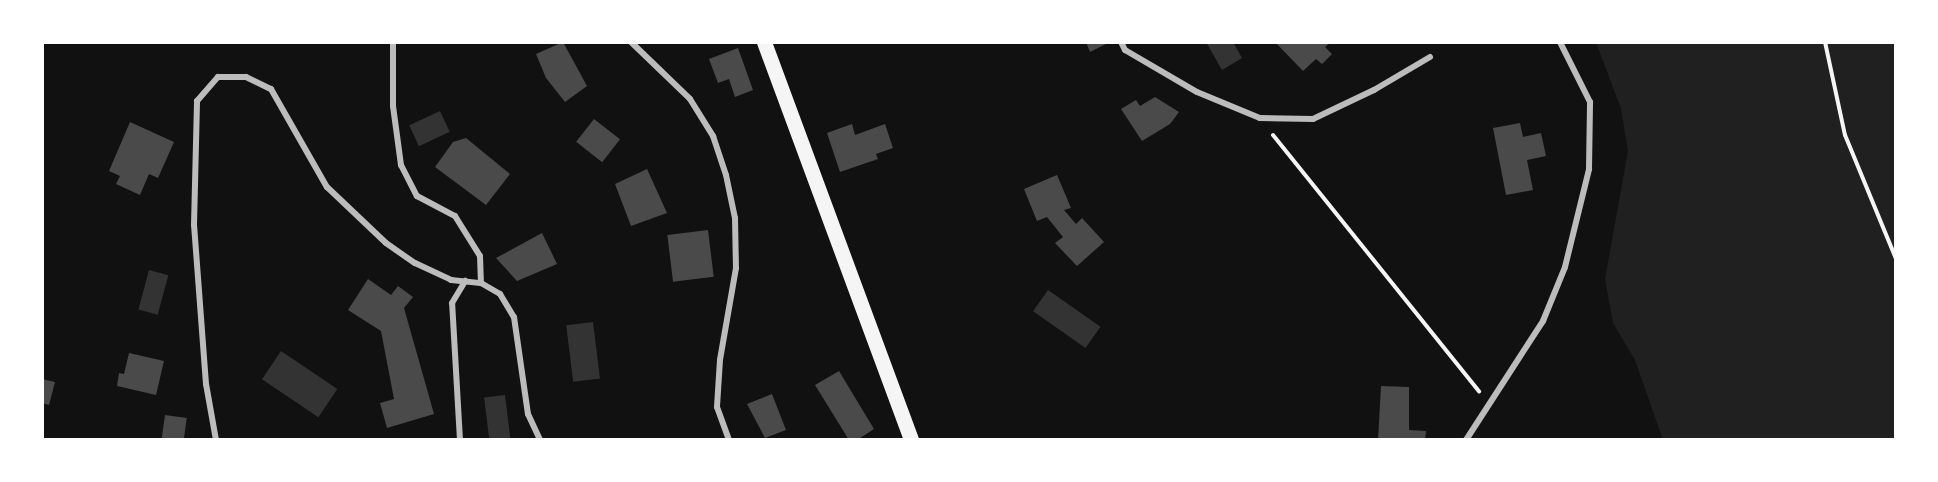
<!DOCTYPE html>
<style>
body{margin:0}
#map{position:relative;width:1938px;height:482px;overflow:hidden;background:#111;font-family:"Golos Text",sans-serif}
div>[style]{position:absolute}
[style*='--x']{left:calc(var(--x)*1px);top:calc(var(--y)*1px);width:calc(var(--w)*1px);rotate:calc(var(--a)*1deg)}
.green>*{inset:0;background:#202020}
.water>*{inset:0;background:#333;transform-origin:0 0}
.building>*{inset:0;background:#4a4a4a;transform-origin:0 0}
.path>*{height:4px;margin:-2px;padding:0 2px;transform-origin:2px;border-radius:2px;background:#f5f5f5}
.minor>*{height:6px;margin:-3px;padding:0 3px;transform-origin:3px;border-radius:3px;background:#bcbcbc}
.primary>*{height:15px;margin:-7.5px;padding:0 7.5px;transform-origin:7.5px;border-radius:7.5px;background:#f5f5f5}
span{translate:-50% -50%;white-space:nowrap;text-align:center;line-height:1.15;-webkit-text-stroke:4.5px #fff;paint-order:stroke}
.frame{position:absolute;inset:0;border:44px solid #fff;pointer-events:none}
</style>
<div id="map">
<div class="green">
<i style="clip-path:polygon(1596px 42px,1896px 42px,1896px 440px,1663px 440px,1635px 360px,1613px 323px,1605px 279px,1628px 151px,1621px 109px)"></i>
</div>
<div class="water">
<i style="clip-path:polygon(1206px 42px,1233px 42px,1242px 58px,1222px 70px)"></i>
<i style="left:440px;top:111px;width:23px;height:34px;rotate:65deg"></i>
<i style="left:149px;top:270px;width:20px;height:41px;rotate:15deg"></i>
<i style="left:1048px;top:290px;width:64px;height:26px;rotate:35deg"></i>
<i style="left:593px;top:322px;width:57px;height:27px;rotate:83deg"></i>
<i style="left:281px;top:351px;width:68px;height:34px;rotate:34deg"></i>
<i style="left:505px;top:395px;width:43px;height:21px;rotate:83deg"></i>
</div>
<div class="building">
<i style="clip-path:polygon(563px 42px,587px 86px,565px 102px,546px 78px,536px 54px)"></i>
<i style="clip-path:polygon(1086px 42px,1110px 42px,1090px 52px)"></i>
<i style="clip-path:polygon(1275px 42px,1331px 42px,1325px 47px,1332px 54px,1322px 64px,1316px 59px,1303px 71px)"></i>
<i style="clip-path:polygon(738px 48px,753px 90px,735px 97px,729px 79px,718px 83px,709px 59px)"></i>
<i style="clip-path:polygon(1155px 97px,1179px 112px,1170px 124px,1142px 141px,1121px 109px,1136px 100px,1140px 106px)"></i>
<i style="left:594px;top:119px;width:33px;height:29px;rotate:38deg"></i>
<i style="clip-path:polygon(130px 122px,174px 142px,158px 178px,149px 174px,140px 195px,116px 184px,120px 176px,109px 171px)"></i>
<i style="clip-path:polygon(1520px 123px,1523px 137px,1541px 133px,1546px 156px,1527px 160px,1533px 190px,1506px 195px,1493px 128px)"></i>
<i style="clip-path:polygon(852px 124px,855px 135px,885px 124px,893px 148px,876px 154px,878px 159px,840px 172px,827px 133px)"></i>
<i style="clip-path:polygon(466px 138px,510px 174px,486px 205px,435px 167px,453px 142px)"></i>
<i style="clip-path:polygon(647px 169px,667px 213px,631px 226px,615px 184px)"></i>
<i style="clip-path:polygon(1057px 175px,1071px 208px,1064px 210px,1076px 224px,1082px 218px,1104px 242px,1077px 266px,1055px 243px,1063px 237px,1047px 217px,1037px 221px,1024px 189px)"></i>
<i style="left:708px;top:230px;width:47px;height:41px;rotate:83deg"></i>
<i style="clip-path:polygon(542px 233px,557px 264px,517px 281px,496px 258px)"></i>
<i style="clip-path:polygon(368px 279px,391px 295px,398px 286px,413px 297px,404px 308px,434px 414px,387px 428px,380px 403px,394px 399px,381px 331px,348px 310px)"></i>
<i style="clip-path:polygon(129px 353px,164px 361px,156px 395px,117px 386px,119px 373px,124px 374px)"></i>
<i style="clip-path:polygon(839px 371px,874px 429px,857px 440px,849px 440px,815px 385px)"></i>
<i style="clip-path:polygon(42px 379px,55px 382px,49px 405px,42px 403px)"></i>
<i style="clip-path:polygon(1381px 386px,1409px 387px,1409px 430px,1426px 431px,1425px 440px,1378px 440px)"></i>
<i style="clip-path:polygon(772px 394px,786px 430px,765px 438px,747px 404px)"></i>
<i style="left:165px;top:415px;width:22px;height:25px;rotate:8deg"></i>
</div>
<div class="path">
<i style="--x:1825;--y:42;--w:95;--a:77.9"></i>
<i style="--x:1845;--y:135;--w:134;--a:67.6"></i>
<i style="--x:1273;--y:135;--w:329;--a:51.2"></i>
</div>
<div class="minor">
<i style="--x:393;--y:42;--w:64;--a:90"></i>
<i style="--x:393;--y:106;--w:60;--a:82.3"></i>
<i style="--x:401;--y:165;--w:35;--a:63"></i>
<i style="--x:417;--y:196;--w:43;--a:27.8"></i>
<i style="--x:455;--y:216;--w:47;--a:58"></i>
<i style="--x:480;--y:256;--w:27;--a:88"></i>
<i style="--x:631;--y:42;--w:82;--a:44"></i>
<i style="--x:690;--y:99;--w:44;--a:58.1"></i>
<i style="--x:713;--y:136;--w:41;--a:71.6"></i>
<i style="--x:726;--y:175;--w:44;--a:78.2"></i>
<i style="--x:735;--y:218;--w:50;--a:88.9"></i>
<i style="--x:736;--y:268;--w:93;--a:99.9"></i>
<i style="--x:720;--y:360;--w:47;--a:93.7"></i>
<i style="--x:717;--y:407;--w:35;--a:70"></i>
<i style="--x:1121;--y:42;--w:9;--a:63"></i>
<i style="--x:1125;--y:50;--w:83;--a:30.3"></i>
<i style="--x:1197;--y:92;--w:68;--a:22.4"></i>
<i style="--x:1260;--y:118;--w:53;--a:1.1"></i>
<i style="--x:1313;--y:119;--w:68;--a:-25.4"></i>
<i style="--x:1374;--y:90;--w:65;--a:-30.5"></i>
<i style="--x:216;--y:440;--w:57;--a:-100.1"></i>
<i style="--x:206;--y:384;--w:159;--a:-94.3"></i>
<i style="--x:194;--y:225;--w:124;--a:-88.6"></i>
<i style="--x:197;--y:101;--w:32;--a:-49"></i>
<i style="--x:218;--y:77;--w:28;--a:0"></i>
<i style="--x:246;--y:77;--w:28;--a:26"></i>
<i style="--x:271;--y:89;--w:113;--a:60.3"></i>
<i style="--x:327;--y:187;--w:81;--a:43.5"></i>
<i style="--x:386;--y:243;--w:35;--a:35"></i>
<i style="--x:415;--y:263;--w:40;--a:25"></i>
<i style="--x:451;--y:280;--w:30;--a:6"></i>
<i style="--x:481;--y:283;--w:22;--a:30"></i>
<i style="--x:500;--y:294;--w:27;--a:59"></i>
<i style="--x:514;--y:317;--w:98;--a:81.8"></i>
<i style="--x:528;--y:414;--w:29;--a:65"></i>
<i style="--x:460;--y:440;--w:137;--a:-93.3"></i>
<i style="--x:452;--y:303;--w:26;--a:-59"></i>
<i style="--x:1466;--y:440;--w:142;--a:-57.1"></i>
<i style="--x:1543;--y:321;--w:58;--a:-67.8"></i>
<i style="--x:1565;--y:267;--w:101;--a:-76.2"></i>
<i style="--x:1589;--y:169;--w:67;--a:-89.1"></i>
<i style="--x:1590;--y:102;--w:67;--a:-116.6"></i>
</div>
<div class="primary">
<i style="--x:764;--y:42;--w:424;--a:69.7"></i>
</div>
<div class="frame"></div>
</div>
